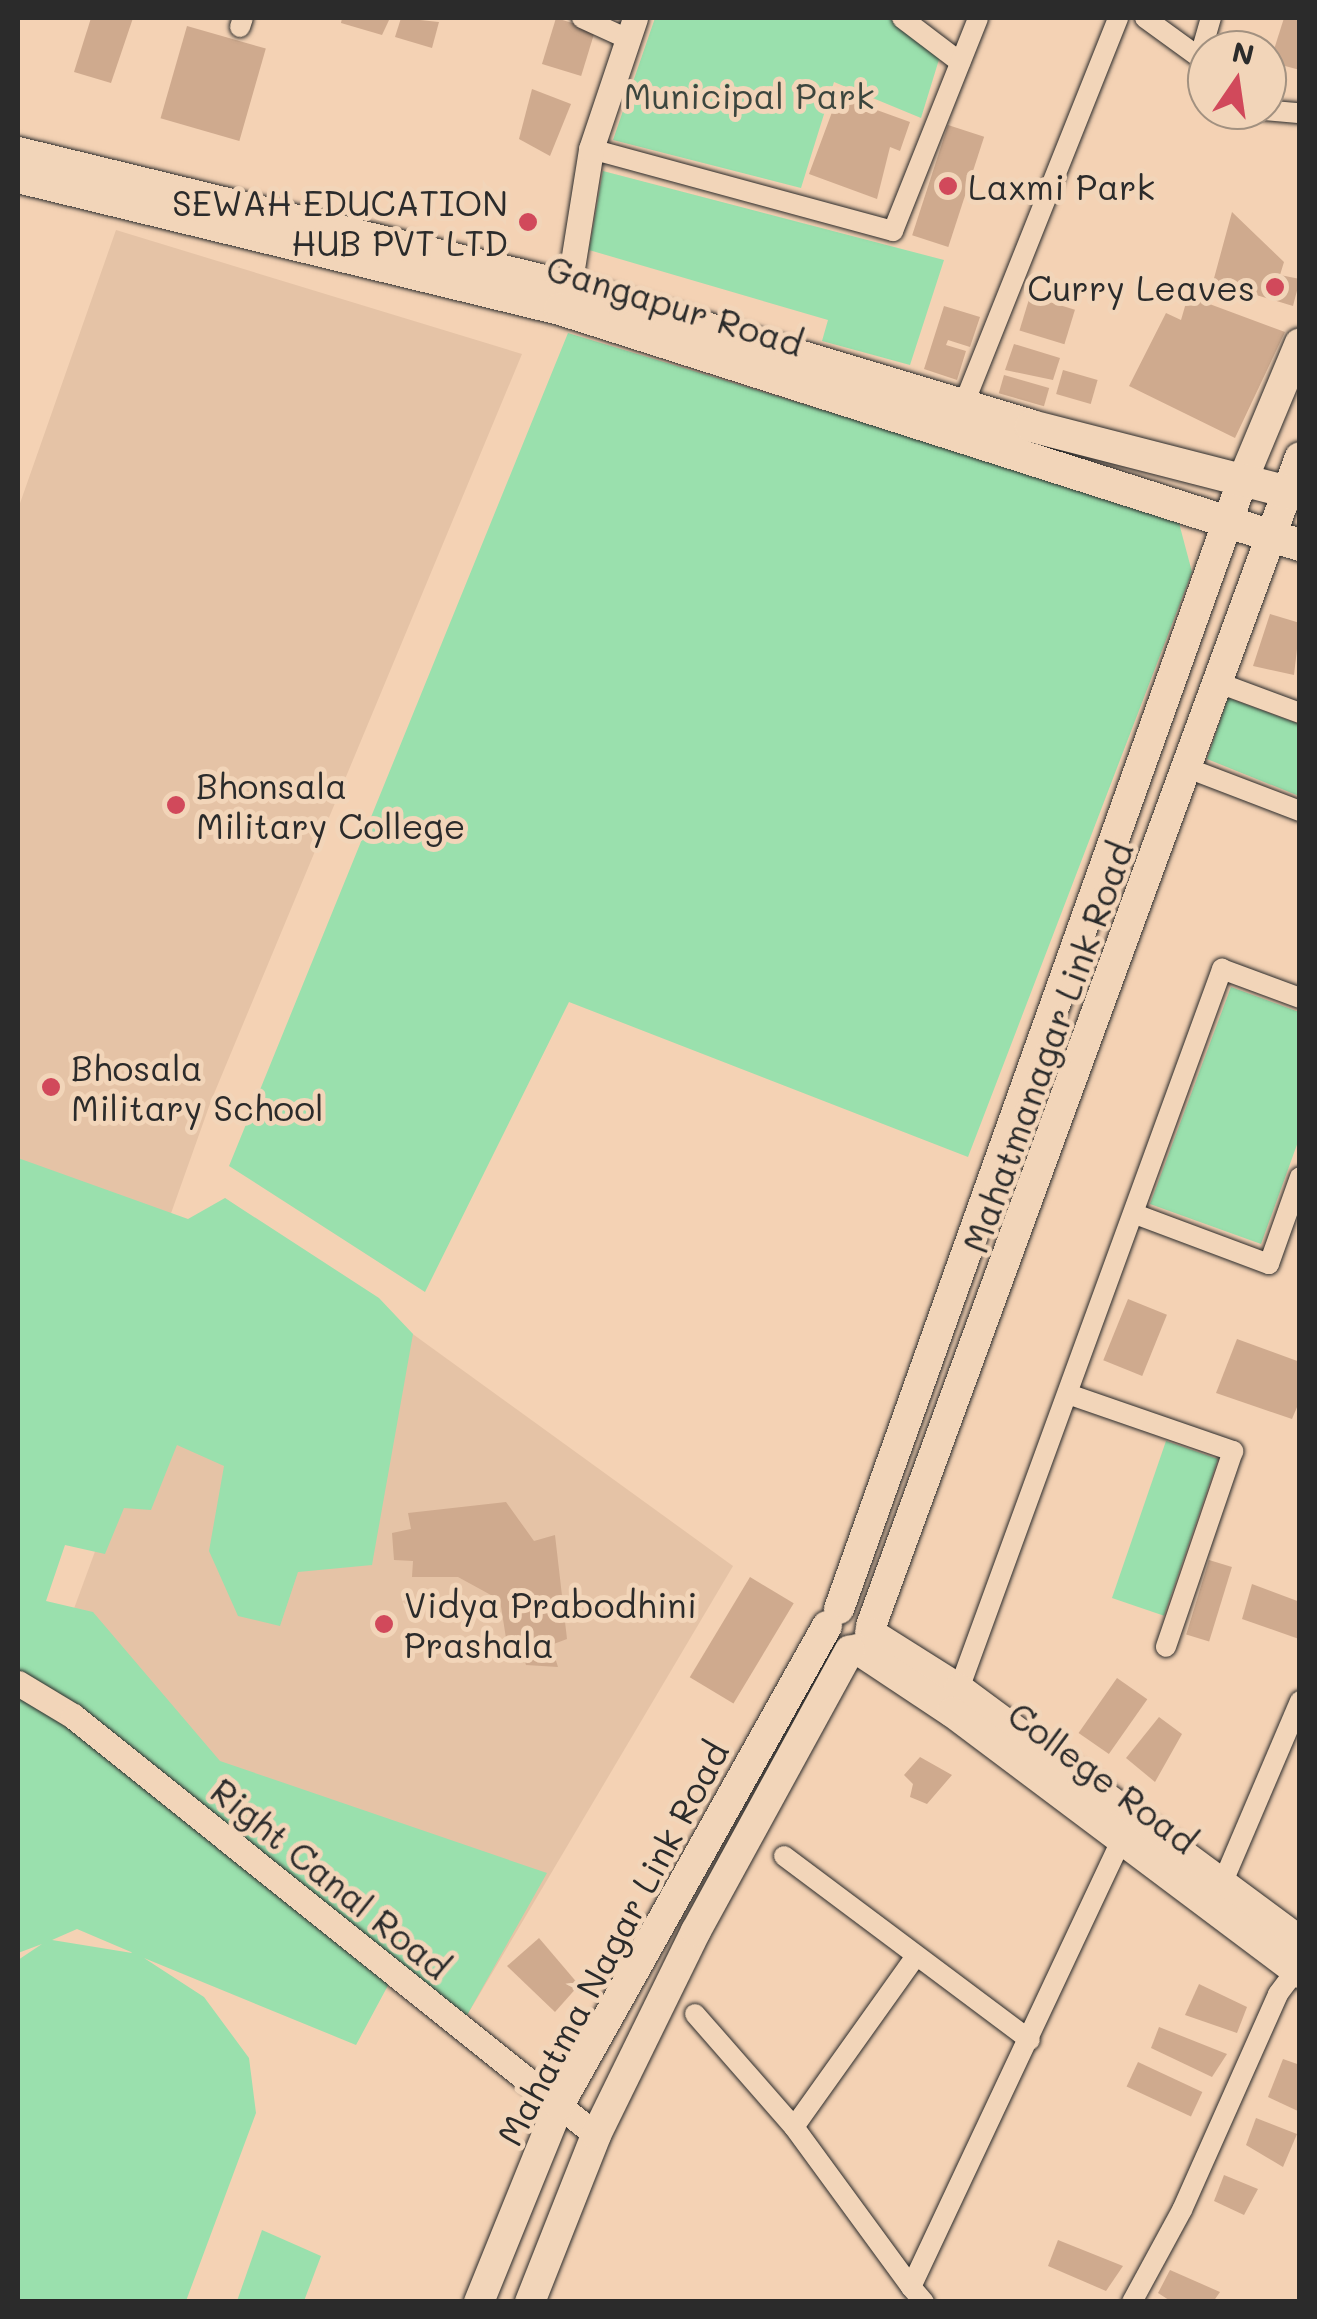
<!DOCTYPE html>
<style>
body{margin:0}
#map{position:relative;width:1317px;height:2319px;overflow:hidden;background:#f4d2b4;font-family:Mali,sans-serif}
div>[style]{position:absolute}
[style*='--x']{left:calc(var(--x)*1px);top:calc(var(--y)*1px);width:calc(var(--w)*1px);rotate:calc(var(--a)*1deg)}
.built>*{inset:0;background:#e5c3a6}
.green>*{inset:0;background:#9ae0ad;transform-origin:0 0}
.building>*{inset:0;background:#cfaa8e;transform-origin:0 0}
.roads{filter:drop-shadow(0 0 2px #2b2b2b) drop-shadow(0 0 2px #2b2b2b)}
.minor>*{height:20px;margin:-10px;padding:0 10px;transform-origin:10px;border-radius:10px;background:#f2d5b9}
.tertiary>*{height:25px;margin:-12.5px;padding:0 12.5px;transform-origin:12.5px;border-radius:12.5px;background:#f2d5b9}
.secondary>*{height:30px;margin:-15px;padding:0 15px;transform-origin:15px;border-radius:15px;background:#f2d5b9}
.primary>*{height:32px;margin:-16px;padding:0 16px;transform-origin:16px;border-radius:16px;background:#f2d5b9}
.dots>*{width:28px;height:28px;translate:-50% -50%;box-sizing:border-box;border:5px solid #f2d5b9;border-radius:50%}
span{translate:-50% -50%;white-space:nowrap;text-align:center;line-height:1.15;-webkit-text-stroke:10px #f2d5b9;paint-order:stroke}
.park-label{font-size:35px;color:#3c463e}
.poi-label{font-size:35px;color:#2b2b2b}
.left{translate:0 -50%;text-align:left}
.right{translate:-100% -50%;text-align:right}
.street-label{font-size:35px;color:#2b2b2b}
.frame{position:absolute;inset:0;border:20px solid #2b2b2b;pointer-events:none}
.north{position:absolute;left:1187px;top:30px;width:100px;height:100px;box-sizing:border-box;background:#f2d5b9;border:2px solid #a29180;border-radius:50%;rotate:13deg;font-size:28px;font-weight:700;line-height:40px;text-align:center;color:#2b2b2b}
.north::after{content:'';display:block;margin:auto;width:35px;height:45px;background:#d1495b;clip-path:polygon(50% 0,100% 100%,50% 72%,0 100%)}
</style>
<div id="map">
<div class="built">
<i style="clip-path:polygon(116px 230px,522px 354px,211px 1101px,164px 1233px,18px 1193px,18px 509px)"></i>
<i style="clip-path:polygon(225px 1198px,733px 1566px,466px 2017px,47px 1682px)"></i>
</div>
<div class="green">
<i style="clip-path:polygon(655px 18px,896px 18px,941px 53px,921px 118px,834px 82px,801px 188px,613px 140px)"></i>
<i style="clip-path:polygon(603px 171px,944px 260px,910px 365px,822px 341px,828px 320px,589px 250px)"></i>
<i style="clip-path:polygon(568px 333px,1114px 498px,1179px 523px,1192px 572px,968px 1157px,569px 1002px,425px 1292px,229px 1166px)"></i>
<i style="clip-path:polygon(1228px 698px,1299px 724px,1299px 796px,1207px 759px)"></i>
<i style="clip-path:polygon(1231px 987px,1299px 1012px,1299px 1139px,1261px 1244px,1150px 1204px)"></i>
<i style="clip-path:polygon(evenodd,18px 1158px,188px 1219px,225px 1198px,379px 1298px,413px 1334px,372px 1565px,298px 1572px,280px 1626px,238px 1616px,209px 1551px,224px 1466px,177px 1445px,151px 1510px,124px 1508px,105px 1554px,65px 1545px,46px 1601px,93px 1612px,220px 1761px,547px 1873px,466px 2017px,399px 1965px,356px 2045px,144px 1958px,204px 1997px,249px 2058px,256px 2113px,186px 2301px,18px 2301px,18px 1960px,42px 1944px,18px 1953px,18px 1158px,77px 1929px,131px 1952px,132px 1953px,52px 1940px,77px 1929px)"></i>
<i style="left:1166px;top:1441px;width:55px;height:166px;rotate:19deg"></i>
<i style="clip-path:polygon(262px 2230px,321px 2256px,304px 2301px,237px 2301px)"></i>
</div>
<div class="building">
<i style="clip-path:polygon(91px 18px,133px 18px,111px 83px,74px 72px)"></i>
<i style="clip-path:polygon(342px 18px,390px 18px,382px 35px,341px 23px)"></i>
<i style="clip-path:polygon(401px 18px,439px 22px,432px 48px,395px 37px)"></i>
<i style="left:556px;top:18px;width:41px;height:48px;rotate:17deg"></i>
<i style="clip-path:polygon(1284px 18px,1300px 18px,1300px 70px,1270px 62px)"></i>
<i style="left:187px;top:26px;width:82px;height:96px;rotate:16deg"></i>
<i style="clip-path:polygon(532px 89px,571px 104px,550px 156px,519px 139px)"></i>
<i style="clip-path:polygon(838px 96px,910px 122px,900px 151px,890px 147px,877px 199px,809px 174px)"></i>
<i style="left:948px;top:125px;width:38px;height:116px;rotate:18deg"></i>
<i style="clip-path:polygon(1232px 212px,1284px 262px,1280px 275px,1300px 279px,1293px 306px,1213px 282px)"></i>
<i style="left:1030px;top:296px;width:47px;height:36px;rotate:17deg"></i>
<i style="clip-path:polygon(1188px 296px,1285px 332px,1235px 438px,1129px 386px,1166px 313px,1181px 320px)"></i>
<i style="clip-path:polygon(944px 306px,980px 317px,970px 347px,948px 340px,946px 345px,966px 351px,957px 380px,924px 369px)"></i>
<i style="clip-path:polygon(1014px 344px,1060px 358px,1053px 380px,1005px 370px)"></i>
<i style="left:1063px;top:370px;width:36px;height:25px;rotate:16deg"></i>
<i style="left:1004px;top:375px;width:47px;height:19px;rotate:16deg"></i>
<i style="clip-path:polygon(1270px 614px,1300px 623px,1294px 675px,1253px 666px)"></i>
<i style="left:1128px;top:1299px;width:42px;height:66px;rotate:22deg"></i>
<i style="clip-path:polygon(1237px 1339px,1300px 1362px,1300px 1400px,1292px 1419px,1216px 1393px)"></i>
<i style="clip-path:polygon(506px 1502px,534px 1541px,555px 1535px,567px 1639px,551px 1645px,558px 1667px,526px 1665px,521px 1649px,508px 1651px,500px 1600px,458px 1577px,412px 1577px,413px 1561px,394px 1560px,392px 1533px,411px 1529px,408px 1513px)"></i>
<i style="left:1209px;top:1560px;width:24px;height:78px;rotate:17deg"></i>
<i style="left:750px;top:1577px;width:51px;height:117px;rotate:31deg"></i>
<i style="clip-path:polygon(1252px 1584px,1300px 1602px,1299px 1639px,1242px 1619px)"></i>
<i style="left:1117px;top:1678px;width:37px;height:67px;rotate:35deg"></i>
<i style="clip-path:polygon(1159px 1717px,1182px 1734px,1155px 1782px,1126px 1758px)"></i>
<i style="clip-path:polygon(920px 1757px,952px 1775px,927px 1804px,910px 1797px,913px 1784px,904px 1775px)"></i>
<i style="clip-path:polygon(539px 1938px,579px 1985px,555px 2012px,507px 1966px)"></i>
<i style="clip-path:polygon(1199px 1984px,1247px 2007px,1237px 2033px,1185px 2015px)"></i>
<i style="clip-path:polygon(1159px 2027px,1227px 2054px,1212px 2077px,1151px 2048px)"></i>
<i style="clip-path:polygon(1283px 2059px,1300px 2065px,1300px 2112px,1268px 2097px)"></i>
<i style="left:1138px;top:2062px;width:71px;height:27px;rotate:25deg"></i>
<i style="clip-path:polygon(1256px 2118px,1297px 2134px,1283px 2167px,1246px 2145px)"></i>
<i style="clip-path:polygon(1224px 2175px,1258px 2189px,1244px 2215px,1214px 2201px)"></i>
<i style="clip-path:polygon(1058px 2240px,1123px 2266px,1106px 2291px,1048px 2266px)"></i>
<i style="clip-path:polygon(1170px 2270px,1220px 2292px,1213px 2302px,1172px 2302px,1158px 2293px)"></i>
</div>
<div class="roads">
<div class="minor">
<i style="--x:582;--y:18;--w:51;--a:24.5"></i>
<i style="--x:902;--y:18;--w:73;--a:37.2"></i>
<i style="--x:1145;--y:18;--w:77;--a:36"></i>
<i style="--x:240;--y:27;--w:9;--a:-72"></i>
<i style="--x:1200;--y:56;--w:40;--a:-74"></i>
<i style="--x:1263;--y:110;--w:37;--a:5"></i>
<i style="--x:591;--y:149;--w:313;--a:15.2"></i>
<i style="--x:893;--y:231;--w:229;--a:-68.2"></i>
<i style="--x:963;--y:406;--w:418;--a:-68.2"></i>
<i style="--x:1219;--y:683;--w:86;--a:20.3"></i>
<i style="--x:1190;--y:769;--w:118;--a:20.9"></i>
<i style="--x:1135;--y:1214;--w:143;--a:20.5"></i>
<i style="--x:1269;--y:1264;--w:92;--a:-70.4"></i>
<i style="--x:1068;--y:1394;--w:175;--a:19.1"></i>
<i style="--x:1233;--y:1451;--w:207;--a:108.9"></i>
<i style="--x:959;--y:1689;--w:767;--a:-69.93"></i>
<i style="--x:1222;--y:969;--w:83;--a:20.4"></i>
<i style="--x:784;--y:1856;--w:307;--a:36.8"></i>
<i style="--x:1222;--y:1884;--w:199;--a:-66.9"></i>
<i style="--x:695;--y:2014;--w:150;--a:48.8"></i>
<i style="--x:794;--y:2127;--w:198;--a:53.8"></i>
<i style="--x:794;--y:2127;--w:210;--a:-54.5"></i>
<i style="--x:924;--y:2302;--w:20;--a:-131"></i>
<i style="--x:911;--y:2287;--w:496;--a:-64.8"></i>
<i style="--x:1132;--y:2302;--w:105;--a:-61.5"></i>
<i style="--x:1182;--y:2210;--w:236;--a:-66"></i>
<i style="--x:1278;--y:1994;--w:30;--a:-53"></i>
</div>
<div class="tertiary">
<i style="--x:569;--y:287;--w:140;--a:-80.9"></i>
<i style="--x:591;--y:149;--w:138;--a:-71.4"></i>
<i style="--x:18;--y:1683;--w:64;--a:31"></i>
<i style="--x:73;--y:1716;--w:670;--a:38.7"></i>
</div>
<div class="secondary">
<i style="--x:839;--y:1609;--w:1200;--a:-70.33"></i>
<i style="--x:1243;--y:479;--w:147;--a:-67.3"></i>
<i style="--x:871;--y:1626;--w:1245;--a:-69.85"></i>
<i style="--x:870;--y:1633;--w:105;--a:32.2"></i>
<i style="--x:959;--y:1689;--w:424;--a:36.5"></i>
<i style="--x:857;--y:1649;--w:114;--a:33.6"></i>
<i style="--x:952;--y:1712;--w:435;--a:36.9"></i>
<i style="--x:479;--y:2302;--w:213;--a:-67.9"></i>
<i style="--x:559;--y:2105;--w:549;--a:-60.77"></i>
<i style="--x:530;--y:2302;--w:180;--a:-68.4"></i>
<i style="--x:596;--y:2135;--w:227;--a:-63.9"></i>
<i style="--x:696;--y:1931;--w:320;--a:-61.3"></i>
</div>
<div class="primary">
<i style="--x:18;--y:153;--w:567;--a:13.67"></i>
<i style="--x:569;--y:287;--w:482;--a:16.7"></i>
<i style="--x:1031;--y:426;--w:278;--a:14.4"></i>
<i style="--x:18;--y:177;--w:558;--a:13.69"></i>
<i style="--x:560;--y:309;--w:777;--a:17.69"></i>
</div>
</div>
<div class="dots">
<i style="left:948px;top:186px;background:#d1495b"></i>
<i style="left:528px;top:222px;background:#d1495b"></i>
<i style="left:1275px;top:287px;background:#d1495b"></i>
<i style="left:176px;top:805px;background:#d1495b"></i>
<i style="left:51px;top:1087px;background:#d1495b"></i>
<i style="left:384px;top:1624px;background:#d1495b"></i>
</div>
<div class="park-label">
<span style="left:749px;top:95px">Municipal Park</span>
</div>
<div class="poi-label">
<span class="left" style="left:968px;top:186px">Laxmi Park</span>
<span class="right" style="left:508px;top:222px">SEWAH EDUCATION<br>HUB PVT LTD</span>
<span class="right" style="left:1255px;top:287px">Curry Leaves</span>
<span class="left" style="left:196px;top:805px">Bhonsala<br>Military College</span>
<span class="left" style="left:71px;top:1087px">Bhosala<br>Military School</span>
<span class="left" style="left:404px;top:1624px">Vidya Prabodhini<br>Prashala</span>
</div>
<div class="street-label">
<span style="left:675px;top:305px;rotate:17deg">Gangapur Road</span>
<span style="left:1047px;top:1047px;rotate:-70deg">Mahatmanagar Link Road</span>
<span style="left:1103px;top:1777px;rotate:37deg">College Road</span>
<span style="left:331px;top:1878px;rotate:39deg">Right Canal Road</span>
<span style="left:612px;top:1943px;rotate:-62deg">Mahatma Nagar Link Road</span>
</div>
<div class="frame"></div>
<div class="north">N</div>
</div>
